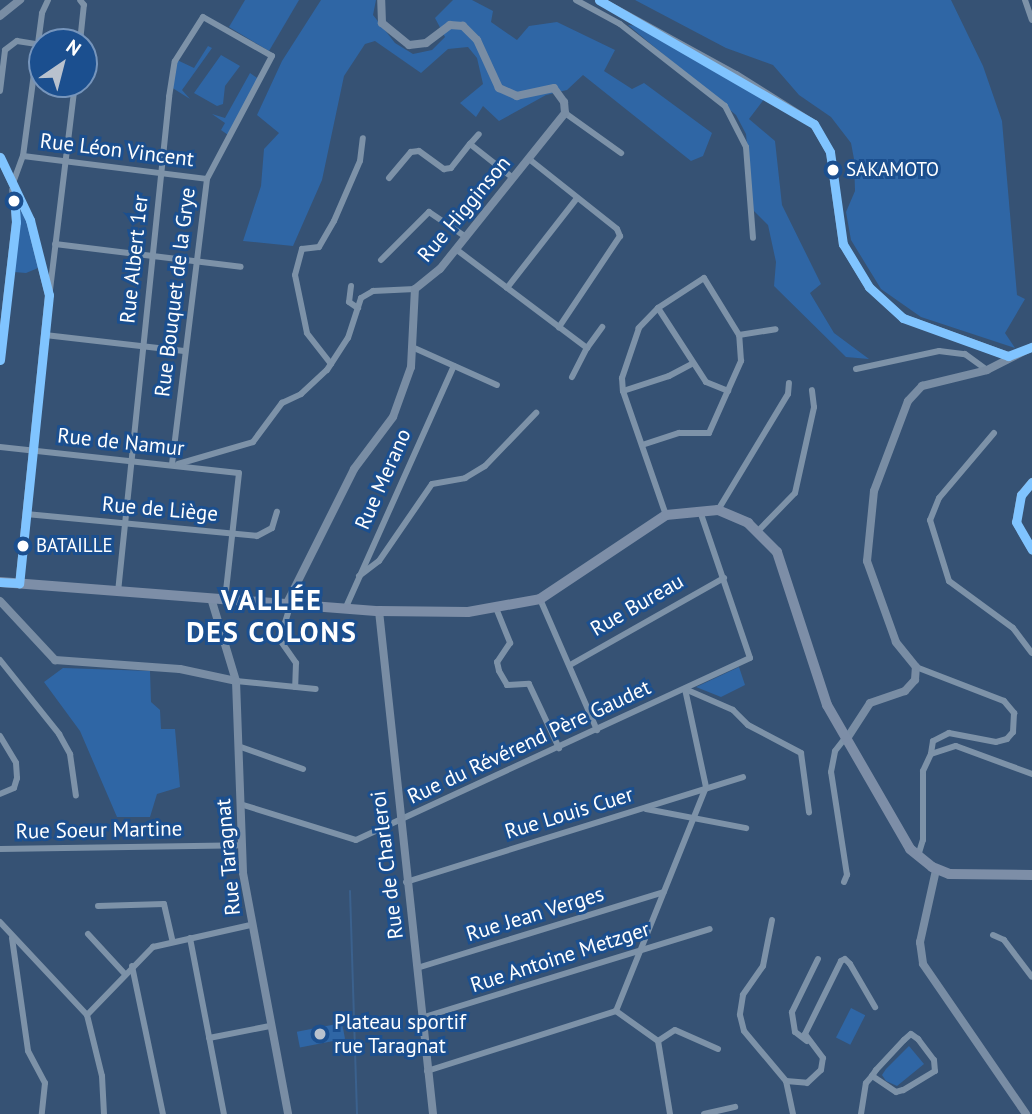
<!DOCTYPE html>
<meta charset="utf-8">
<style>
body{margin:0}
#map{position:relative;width:1032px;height:1114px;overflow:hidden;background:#365274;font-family:"PT Sans",sans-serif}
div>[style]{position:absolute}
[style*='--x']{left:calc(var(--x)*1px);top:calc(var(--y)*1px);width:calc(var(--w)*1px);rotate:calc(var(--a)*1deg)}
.green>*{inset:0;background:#2f66a5;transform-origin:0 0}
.stream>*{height:2px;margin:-1px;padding:0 1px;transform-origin:1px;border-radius:1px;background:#3b618d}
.street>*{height:6px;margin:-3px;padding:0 3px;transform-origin:3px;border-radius:3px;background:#7d92a8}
.secondary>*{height:8px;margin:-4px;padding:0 4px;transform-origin:4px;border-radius:4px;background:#798da4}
.primary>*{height:10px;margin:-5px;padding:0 5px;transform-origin:5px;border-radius:5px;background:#7d8ea7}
.bus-1>*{height:9px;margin:-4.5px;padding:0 4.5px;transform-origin:4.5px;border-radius:4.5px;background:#80c4ff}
.dots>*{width:19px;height:19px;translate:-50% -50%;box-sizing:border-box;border:4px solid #1b4f8f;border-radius:50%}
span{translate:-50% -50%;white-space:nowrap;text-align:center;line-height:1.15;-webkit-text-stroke:6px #1b4f8f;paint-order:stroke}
.bus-label{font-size:19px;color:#fff}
.left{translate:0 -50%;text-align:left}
.street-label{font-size:21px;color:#fff}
.poi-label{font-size:21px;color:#fff}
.district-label{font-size:28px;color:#fff;font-weight:700;letter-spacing:2px}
.north{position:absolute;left:28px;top:28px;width:70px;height:70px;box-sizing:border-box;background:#1b4f8f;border:2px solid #7695bc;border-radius:50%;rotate:35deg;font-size:19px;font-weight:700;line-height:28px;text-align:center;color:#fff}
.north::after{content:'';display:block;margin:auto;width:24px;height:32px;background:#b9c2ce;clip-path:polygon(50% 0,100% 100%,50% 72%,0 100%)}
</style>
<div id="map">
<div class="green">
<i style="clip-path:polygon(245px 0,299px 0,269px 51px,229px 27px)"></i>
<i style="clip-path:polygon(321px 0,376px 0,373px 15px,395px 43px,413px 54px,432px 50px,445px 37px,435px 18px,453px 0,472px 0,493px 11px,491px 22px,517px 40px,529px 26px,557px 22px,615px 50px,604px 71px,632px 89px,644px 83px,712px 133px,703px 156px,691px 161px,583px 75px,567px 90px,546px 95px,499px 121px,483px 106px,476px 117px,460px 103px,483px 84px,477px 58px,468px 47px,448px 49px,421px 73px,375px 41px,365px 44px,344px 76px,322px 180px,293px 246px,243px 241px,261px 186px,264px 149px,279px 133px,257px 115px,282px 61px)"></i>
<i style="clip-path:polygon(635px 0,951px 0,983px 66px,1002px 121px,1017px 295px,1025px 299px,1005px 333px,1015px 348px,921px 317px,881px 289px,851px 240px,846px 212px,855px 191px,854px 159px,851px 143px,831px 117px,799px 95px,773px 65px,726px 48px)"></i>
<i style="clip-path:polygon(628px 25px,649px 27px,768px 94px,749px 119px,775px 141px,782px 205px,821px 284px,810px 293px,834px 333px,869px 359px,846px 357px,774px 286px,776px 262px,768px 225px,753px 210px,746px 134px,736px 115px)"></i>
<i style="clip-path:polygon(208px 46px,212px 48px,182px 90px,190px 99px,171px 87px,175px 59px,194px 68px)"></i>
<i style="clip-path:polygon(221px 55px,240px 66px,225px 86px,223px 104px,217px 106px,194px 93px)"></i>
<i style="clip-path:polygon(250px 73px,260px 80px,231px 137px,221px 130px,225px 123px,212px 114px,225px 118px)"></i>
<i style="clip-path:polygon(21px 205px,43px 266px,26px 273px,14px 272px)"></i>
<i style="clip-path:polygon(739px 667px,745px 685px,721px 697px,696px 687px)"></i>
<i style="clip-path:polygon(63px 668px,150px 671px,151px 702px,160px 710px,161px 729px,175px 729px,180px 787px,157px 794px,150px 817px,117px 817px,80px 731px,44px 682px)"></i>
<i style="left:851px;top:1008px;width:16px;height:33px;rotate:27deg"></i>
<i style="left:342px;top:1023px;width:16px;height:46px;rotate:79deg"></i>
<i style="clip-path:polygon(909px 1046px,924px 1064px,897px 1086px,886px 1081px,882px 1075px,886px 1069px)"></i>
</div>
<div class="stream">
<i style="--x:350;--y:891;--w:223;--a:88.2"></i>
</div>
<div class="street">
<i style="--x:576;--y:0;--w:50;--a:28.6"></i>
<i style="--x:620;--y:24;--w:133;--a:38"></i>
<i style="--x:725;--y:106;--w:46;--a:62.9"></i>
<i style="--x:746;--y:147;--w:91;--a:85.6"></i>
<i style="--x:1025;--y:0;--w:21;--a:71"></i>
<i style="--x:80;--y:42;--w:37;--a:-84"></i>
<i style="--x:84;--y:5;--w:6;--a:-129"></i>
<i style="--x:0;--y:91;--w:41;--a:-83"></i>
<i style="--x:5;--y:50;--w:15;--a:-37"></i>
<i style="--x:17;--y:41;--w:20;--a:9"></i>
<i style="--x:565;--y:113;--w:69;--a:35.5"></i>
<i style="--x:470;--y:144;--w:13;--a:-48"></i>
<i style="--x:23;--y:156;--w:185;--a:7.1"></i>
<i style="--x:529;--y:159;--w:112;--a:38.5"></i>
<i style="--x:617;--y:229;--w:8;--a:67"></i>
<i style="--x:620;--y:236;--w:110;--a:123.8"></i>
<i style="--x:389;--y:178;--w:34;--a:-50"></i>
<i style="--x:411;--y:152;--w:8;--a:-7"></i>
<i style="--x:419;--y:151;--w:31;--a:36"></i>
<i style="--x:444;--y:169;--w:7;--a:-8"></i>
<i style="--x:451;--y:168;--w:31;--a:-52"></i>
<i style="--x:470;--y:144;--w:55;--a:38.3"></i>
<i style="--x:13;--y:183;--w:29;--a:-70"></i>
<i style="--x:23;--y:156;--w:144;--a:-82.4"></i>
<i style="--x:42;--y:13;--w:14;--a:-65"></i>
<i style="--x:55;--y:244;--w:187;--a:7"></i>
<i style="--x:457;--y:250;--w:163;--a:37"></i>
<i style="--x:587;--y:348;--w:26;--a:-54"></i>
<i style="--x:381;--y:260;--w:68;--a:-45"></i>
<i style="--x:429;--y:212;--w:45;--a:34"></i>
<i style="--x:351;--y:286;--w:16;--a:97"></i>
<i style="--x:349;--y:302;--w:11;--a:34"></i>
<i style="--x:507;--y:288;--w:114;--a:-52.1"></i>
<i style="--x:50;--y:290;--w:208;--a:-83.1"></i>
<i style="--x:658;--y:308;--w:88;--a:57"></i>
<i style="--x:706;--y:382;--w:24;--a:22"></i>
<i style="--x:45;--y:335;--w:140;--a:6.6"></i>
<i style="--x:739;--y:335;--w:37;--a:-9"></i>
<i style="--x:412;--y:347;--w:93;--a:24.1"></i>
<i style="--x:331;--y:364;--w:39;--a:-128"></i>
<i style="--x:307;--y:333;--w:59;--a:-101.7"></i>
<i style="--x:295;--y:275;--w:27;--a:-75"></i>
<i style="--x:302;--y:249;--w:17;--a:-7"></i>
<i style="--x:319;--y:247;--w:30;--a:-60"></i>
<i style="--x:334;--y:221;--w:65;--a:-66.6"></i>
<i style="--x:360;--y:161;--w:23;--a:-83"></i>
<i style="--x:856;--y:369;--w:85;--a:-12.2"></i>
<i style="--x:939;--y:351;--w:26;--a:7"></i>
<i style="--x:965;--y:354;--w:27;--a:36"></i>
<i style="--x:572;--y:377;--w:33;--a:-63"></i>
<i style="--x:623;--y:391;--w:48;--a:-18.1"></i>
<i style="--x:669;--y:376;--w:27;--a:-28"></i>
<i style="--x:994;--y:433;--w:85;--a:130.2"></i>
<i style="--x:939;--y:498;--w:24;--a:112"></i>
<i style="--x:930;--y:520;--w:64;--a:72.7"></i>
<i style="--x:949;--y:581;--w:79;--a:36.3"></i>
<i style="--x:1013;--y:628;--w:31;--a:53"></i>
<i style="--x:642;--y:445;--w:39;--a:-18"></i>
<i style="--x:679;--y:433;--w:30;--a:0"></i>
<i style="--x:709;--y:433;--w:79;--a:-66"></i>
<i style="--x:741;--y:361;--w:26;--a:-94"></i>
<i style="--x:739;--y:335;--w:67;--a:-121.6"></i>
<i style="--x:704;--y:278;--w:55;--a:146.9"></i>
<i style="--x:658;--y:308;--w:28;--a:134"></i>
<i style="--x:639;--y:328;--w:53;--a:108.8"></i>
<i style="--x:622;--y:378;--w:13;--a:86"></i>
<i style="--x:623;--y:391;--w:131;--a:70.9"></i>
<i style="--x:0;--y:447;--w:240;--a:6.2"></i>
<i style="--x:239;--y:473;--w:128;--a:96.3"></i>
<i style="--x:178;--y:464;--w:78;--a:-16.3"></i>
<i style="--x:253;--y:442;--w:49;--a:-53.4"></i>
<i style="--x:282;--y:403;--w:21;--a:-25"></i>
<i style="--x:301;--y:394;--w:35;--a:-43"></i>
<i style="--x:327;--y:370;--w:38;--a:-57"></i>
<i style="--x:348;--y:338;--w:42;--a:-72"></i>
<i style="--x:361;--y:298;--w:14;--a:-30"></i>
<i style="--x:373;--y:291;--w:42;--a:-2.7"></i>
<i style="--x:718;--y:510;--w:135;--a:-58.9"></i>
<i style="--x:788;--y:394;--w:11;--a:-85"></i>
<i style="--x:26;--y:514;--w:232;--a:5.4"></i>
<i style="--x:257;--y:536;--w:17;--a:-28"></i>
<i style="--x:272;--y:528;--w:17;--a:-73"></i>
<i style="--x:758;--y:531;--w:53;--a:-45.8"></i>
<i style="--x:795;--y:493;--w:88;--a:-77.5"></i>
<i style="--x:814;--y:407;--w:17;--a:-97"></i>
<i style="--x:359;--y:576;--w:25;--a:-37"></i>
<i style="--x:379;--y:561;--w:93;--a:-55.5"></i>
<i style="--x:432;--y:484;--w:34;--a:-10"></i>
<i style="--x:465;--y:478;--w:23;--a:-31"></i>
<i style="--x:485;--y:466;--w:74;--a:-46.1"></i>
<i style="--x:118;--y:592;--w:498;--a:-84.1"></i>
<i style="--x:169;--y:97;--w:36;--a:-81"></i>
<i style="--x:175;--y:61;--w:52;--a:-57.5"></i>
<i style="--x:203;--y:17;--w:79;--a:29.5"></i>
<i style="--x:272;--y:56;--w:139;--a:117.9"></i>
<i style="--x:207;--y:179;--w:288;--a:97"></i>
<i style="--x:540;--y:599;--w:143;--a:66.5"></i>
<i style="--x:291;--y:603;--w:39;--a:107"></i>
<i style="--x:280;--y:640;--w:28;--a:55"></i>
<i style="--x:296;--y:663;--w:24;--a:92"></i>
<i style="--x:346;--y:607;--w:264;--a:-65.9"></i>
<i style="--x:496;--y:608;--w:38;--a:68"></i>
<i style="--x:510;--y:643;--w:23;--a:124"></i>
<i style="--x:497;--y:662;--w:9;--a:77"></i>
<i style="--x:499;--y:671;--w:16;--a:60"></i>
<i style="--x:507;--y:685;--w:22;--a:-3"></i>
<i style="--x:529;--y:684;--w:71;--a:64.9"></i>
<i style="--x:0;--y:660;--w:95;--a:51.4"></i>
<i style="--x:59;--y:734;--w:23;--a:61"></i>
<i style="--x:70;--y:754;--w:42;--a:81.9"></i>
<i style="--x:570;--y:665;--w:177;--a:-29.5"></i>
<i style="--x:916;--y:667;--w:94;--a:21.1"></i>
<i style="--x:1004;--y:701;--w:16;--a:50"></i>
<i style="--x:1014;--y:713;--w:19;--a:93"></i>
<i style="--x:1013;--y:732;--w:9;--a:131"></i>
<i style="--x:1007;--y:739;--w:11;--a:165"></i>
<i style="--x:996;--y:742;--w:48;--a:-169.2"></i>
<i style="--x:949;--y:733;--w:18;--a:153"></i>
<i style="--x:933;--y:741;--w:13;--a:99"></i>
<i style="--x:236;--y:681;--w:80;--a:5.7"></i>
<i style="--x:685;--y:689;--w:52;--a:23.6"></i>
<i style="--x:733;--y:710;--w:21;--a:45"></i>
<i style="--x:748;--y:725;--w:60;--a:27.8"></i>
<i style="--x:801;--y:753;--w:60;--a:82.3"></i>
<i style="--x:0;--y:736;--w:31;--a:59"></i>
<i style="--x:16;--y:763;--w:15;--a:86"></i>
<i style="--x:17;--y:778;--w:10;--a:107"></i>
<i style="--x:14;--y:788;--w:15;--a:157"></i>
<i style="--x:238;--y:746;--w:69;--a:19.5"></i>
<i style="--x:240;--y:804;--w:121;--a:17.2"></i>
<i style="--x:356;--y:840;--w:434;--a:-24.8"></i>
<i style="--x:750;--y:658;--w:155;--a:-108.8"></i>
<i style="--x:646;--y:809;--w:102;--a:10.8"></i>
<i style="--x:0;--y:849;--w:242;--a:-0.9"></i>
<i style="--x:918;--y:856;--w:17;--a:-73"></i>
<i style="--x:923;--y:840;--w:69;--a:-90"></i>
<i style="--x:923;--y:771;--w:19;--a:-65"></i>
<i style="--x:931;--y:754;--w:26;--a:-18"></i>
<i style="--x:956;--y:746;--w:81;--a:20.2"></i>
<i style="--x:406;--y:882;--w:353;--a:-17.3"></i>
<i style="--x:844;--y:882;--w:8;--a:-67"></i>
<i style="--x:847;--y:875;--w:104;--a:-98.8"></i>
<i style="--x:831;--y:772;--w:21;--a:-79"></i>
<i style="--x:835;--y:751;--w:16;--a:-52"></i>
<i style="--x:98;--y:906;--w:66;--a:-1.7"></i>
<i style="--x:164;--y:904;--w:37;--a:77"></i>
<i style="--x:772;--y:920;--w:47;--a:101.1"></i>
<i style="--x:763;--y:966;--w:35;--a:125"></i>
<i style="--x:743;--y:995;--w:20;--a:99"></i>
<i style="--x:740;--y:1015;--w:16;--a:76"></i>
<i style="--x:744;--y:1031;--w:65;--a:50"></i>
<i style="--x:786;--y:1081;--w:34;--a:78"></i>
<i style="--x:0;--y:922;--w:127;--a:46.9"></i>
<i style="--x:87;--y:1015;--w:95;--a:-45.9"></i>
<i style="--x:153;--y:947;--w:100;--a:-12.7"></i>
<i style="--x:88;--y:934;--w:53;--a:47.3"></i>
<i style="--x:993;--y:935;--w:12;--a:24"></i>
<i style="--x:1004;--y:940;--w:46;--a:52.9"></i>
<i style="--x:12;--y:938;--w:114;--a:81.9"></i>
<i style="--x:28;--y:1051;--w:36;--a:62"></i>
<i style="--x:45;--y:1083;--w:31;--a:96"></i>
<i style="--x:190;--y:938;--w:179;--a:79.1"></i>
<i style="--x:132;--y:966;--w:151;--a:78.2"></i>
<i style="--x:417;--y:968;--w:258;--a:-17.1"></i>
<i style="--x:87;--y:1015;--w:63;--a:76.2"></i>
<i style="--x:102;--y:1076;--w:38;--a:87"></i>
<i style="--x:421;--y:1018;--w:302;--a:-17.1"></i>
<i style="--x:209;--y:1038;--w:62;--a:-11.1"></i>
<i style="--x:658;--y:1041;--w:20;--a:-33"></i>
<i style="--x:675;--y:1030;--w:47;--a:23.8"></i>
<i style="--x:807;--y:1041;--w:15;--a:-143"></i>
<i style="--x:795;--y:1032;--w:20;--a:-99"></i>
<i style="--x:792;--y:1012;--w:59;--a:-63.9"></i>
<i style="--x:427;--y:1071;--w:198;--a:-17.6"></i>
<i style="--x:786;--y:1081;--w:21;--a:5"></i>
<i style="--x:807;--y:1083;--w:19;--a:-43"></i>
<i style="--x:821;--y:1070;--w:12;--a:-81"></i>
<i style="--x:823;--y:1058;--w:30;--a:-127"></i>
<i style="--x:805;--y:1034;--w:81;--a:-63.7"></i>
<i style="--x:841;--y:961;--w:4;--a:-27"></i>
<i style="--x:845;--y:959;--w:7;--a:45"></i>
<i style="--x:850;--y:964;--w:50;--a:59.8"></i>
<i style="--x:670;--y:1114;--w:74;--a:-99.3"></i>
<i style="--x:658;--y:1041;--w:52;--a:-144.5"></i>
<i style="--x:616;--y:1011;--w:241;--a:-68.1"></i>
<i style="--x:706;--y:787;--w:100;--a:-102.1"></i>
<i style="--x:704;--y:1114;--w:32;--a:-13"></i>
<i style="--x:861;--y:1114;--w:31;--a:-81"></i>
<i style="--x:866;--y:1083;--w:9;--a:-49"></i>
<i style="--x:872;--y:1076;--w:7;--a:-56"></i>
<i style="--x:876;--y:1070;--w:41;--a:-47"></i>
<i style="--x:904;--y:1040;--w:9;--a:-41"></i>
<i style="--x:911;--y:1034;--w:9;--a:36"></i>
<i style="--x:918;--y:1039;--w:26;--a:53"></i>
<i style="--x:934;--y:1060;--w:11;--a:85"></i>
<i style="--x:935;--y:1071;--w:37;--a:149"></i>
<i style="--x:903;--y:1090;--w:7;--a:164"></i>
<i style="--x:896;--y:1092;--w:29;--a:-146"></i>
</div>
<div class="secondary">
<i style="--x:599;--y:0;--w:156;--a:28.7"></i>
<i style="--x:736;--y:75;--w:92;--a:32.1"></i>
<i style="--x:814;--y:124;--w:32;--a:60"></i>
<i style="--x:830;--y:152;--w:93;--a:82"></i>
<i style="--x:843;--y:244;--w:50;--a:58.8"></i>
<i style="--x:869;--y:287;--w:46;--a:42.4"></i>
<i style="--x:903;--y:318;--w:112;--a:19.9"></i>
<i style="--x:0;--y:16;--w:26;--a:-39"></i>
<i style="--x:0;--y:157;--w:70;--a:64.5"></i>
<i style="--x:30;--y:220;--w:77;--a:75.8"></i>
<i style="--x:49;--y:295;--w:290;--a:95.9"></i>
<i style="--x:0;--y:360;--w:139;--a:-83.4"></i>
<i style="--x:16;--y:222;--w:32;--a:-95"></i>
<i style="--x:1032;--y:482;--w:17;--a:130"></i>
<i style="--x:1021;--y:495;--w:27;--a:100"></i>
<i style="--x:1016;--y:522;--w:32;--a:60"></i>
<i style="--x:211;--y:598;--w:87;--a:73.2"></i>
<i style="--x:236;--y:681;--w:192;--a:87.9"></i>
<i style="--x:243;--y:873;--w:245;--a:79.4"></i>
<i style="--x:0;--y:601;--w:81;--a:47"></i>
<i style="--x:55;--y:660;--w:125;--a:4.1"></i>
<i style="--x:180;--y:669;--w:57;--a:12.1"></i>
<i style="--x:287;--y:603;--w:150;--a:-63.4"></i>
<i style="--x:354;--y:469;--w:65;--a:-53.1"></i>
<i style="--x:393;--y:417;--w:53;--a:-70.2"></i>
<i style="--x:411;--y:367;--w:78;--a:-87.1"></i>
<i style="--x:415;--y:289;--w:32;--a:-39"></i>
<i style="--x:440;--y:269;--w:200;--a:-51.3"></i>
<i style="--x:565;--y:113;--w:11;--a:-95"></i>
<i style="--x:564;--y:102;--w:17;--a:-126"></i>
<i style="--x:554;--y:88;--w:38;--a:168"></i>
<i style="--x:517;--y:96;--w:20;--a:-156"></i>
<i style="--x:499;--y:88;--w:53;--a:-114.6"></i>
<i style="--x:477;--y:40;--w:20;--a:-135"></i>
<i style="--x:463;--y:26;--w:13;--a:-176"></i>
<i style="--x:450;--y:25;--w:30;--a:143"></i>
<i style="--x:426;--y:43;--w:17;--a:173"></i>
<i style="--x:409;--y:45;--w:35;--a:-141"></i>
<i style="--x:382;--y:23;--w:23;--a:-92"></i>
<i style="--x:379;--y:611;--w:506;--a:83.87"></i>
<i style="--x:846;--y:740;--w:44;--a:-57"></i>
<i style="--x:870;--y:703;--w:37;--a:-19"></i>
<i style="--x:905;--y:691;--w:15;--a:-48"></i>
<i style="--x:915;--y:680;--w:13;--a:-86"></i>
<i style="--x:916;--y:667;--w:32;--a:-129"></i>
<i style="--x:896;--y:642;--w:86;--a:-109.7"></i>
<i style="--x:867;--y:561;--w:70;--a:-84.3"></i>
<i style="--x:874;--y:491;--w:96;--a:-69.3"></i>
<i style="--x:908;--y:401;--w:21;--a:-47"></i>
<i style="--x:922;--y:386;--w:67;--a:-13.8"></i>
<i style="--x:987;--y:370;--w:51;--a:-27.1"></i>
<i style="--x:936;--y:870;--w:74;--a:102.5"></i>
<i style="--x:920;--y:942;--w:22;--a:82"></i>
<i style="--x:923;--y:964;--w:182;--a:55.5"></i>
</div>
<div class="primary">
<i style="--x:0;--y:582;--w:380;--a:4.4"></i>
<i style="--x:379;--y:611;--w:89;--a:0.6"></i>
<i style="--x:468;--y:612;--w:73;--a:-10.2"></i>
<i style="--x:540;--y:599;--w:151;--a:-33.7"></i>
<i style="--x:666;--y:515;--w:52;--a:-5.5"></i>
<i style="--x:718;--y:510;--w:33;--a:23"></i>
<i style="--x:748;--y:523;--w:41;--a:45"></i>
<i style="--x:777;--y:552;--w:161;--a:71.9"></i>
<i style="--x:827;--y:705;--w:166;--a:60"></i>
<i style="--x:910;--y:849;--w:28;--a:39"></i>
<i style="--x:932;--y:867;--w:18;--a:22"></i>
<i style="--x:949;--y:874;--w:83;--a:0.7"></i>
</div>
<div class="bus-1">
<i style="--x:599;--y:0;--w:248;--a:30"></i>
<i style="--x:814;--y:124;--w:32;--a:60"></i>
<i style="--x:830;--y:152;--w:93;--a:82"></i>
<i style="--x:843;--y:244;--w:50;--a:58.8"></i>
<i style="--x:869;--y:287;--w:46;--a:42.4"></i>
<i style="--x:903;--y:318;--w:112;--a:19.9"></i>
<i style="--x:1008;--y:356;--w:26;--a:-21"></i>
<i style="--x:0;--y:157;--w:70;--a:64.5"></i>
<i style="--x:30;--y:220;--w:77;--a:75.8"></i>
<i style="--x:49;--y:295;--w:290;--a:95.9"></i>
<i style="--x:19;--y:583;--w:19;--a:-177"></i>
<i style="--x:0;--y:360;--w:139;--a:-83.4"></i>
<i style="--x:16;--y:222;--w:26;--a:-94"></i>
<i style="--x:1032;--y:482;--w:17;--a:130"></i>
<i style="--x:1021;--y:495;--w:27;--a:100"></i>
<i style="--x:1016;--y:522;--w:32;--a:60"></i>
</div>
<div class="dots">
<i style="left:833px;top:170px;background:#fff"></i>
<i style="left:14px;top:201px;background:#fff"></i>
<i style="left:23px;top:546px;background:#fff"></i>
<i style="left:320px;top:1034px;background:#b9c2ce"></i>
</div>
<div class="bus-label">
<span class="left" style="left:846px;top:170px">SAKAMOTO</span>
<span class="left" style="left:36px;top:546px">BATAILLE</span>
</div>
<div class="street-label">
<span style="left:117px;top:150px;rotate:7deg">Rue Léon Vincent</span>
<span style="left:464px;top:209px;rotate:-50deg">Rue Higginson</span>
<span style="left:134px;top:259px;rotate:-84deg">Rue Albert 1er</span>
<span style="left:175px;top:292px;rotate:-83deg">Rue Bouquet de la Grye</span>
<span style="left:121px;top:442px;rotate:6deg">Rue de Namur</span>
<span style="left:383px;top:479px;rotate:-66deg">Rue Merano</span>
<span style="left:160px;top:509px;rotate:5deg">Rue de Liège</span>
<span style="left:637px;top:605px;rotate:-30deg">Rue Bureau</span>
<span style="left:529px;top:742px;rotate:-25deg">Rue du Révérend Père Gaudet</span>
<span style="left:569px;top:813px;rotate:-17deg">Rue Louis Cuer</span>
<span style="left:99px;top:830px;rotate:-1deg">Rue Soeur Martine</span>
<span style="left:228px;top:857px;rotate:-95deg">Rue Taragnat</span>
<span style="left:387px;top:865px;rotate:-97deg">Rue de Charleroi</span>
<span style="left:535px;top:914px;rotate:-17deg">Rue Jean Verges</span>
<span style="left:560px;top:957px;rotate:-18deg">Rue Antoine Metzger</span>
</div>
<div class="poi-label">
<span class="left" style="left:334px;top:1034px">Plateau sportif<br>rue Taragnat</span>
</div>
<div class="district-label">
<span style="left:272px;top:616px">VALLÉE<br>DES COLONS</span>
</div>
<div class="north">N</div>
</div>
